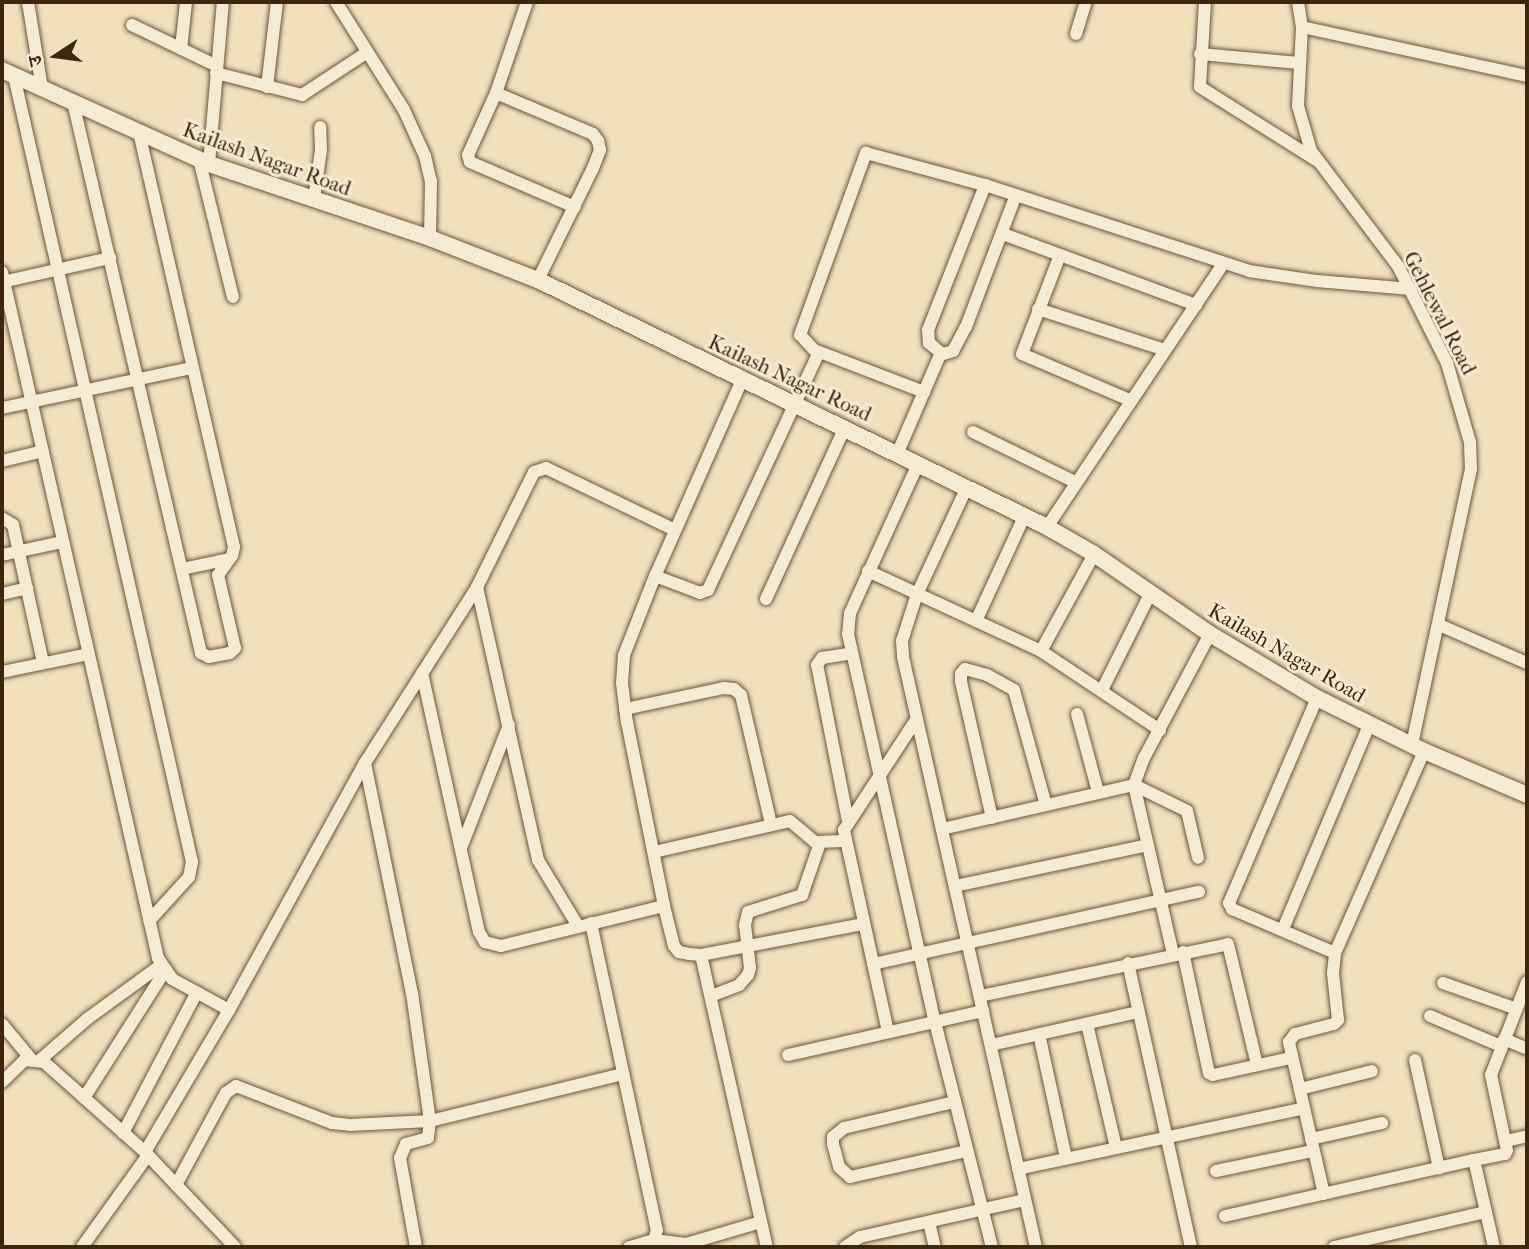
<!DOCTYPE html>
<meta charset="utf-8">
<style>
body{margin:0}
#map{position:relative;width:1529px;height:1249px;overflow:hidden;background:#f0e0bb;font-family:"IM FELL French Canon","Noto Serif Devanagari",serif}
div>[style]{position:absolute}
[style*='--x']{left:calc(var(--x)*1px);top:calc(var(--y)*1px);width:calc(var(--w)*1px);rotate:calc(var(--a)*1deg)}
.roads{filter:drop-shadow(0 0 2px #6b5439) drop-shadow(0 0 2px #6b5439)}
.minor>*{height:12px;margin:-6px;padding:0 6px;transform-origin:6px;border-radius:6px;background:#f5ebd3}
.tertiary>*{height:16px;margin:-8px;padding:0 8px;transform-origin:8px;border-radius:8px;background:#f5ebd3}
span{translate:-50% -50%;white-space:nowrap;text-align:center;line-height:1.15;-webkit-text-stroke:6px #f5ebd3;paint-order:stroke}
.street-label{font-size:21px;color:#3f250e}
.frame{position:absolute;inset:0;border:4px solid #3f250e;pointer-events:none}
.north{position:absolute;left:21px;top:21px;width:70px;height:70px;-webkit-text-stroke:5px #f5ebd3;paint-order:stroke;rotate:257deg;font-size:19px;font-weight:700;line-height:28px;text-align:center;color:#3f250e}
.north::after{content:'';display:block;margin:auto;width:24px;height:32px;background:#3f250e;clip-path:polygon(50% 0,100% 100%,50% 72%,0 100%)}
</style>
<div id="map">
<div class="roads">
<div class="minor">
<i style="--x:28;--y:2;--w:87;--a:80.8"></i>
<i style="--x:336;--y:2;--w:128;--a:57.8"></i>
<i style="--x:404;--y:110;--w:51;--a:65.5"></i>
<i style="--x:425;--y:156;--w:26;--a:77"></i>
<i style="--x:431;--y:181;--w:57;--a:91"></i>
<i style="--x:527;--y:2;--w:96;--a:108.8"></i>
<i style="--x:496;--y:93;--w:68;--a:114.3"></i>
<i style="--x:468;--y:155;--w:7;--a:74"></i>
<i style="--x:470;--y:162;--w:114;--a:23.2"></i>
<i style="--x:1205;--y:2;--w:85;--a:93.4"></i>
<i style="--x:1200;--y:87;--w:137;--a:32.2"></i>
<i style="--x:1298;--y:2;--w:25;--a:81"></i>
<i style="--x:1302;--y:27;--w:79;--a:92.9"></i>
<i style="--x:1298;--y:106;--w:47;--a:73.9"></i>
<i style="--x:1311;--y:151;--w:144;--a:52.9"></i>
<i style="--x:1398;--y:266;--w:109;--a:63.2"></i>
<i style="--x:1447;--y:363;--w:82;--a:73.8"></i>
<i style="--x:1470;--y:442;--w:27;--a:88"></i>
<i style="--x:1471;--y:469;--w:282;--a:102.1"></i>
<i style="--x:132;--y:25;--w:94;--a:25.8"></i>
<i style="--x:1302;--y:27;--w:230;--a:12.3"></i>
<i style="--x:1076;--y:34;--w:34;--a:-73"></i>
<i style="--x:181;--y:49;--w:47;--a:-83.9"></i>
<i style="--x:1200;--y:54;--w:99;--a:5.2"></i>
<i style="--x:216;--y:73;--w:89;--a:14.3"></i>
<i style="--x:302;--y:95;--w:77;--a:-33.3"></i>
<i style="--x:14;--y:76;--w:806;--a:77.24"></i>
<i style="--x:192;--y:862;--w:15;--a:101"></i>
<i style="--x:189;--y:877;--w:59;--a:132.3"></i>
<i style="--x:267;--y:87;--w:86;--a:-83.3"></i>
<i style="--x:496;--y:93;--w:105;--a:22.9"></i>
<i style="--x:593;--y:134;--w:9;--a:54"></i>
<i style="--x:598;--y:141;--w:9;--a:77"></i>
<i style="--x:600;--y:150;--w:19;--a:111"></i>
<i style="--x:593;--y:168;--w:125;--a:116.2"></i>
<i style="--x:73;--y:102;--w:566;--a:76.92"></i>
<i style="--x:201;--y:653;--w:9;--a:27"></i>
<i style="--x:209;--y:657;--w:21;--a:-11"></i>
<i style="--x:230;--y:653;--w:7;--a:-45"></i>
<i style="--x:235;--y:648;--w:75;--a:-103.1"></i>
<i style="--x:218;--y:575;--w:24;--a:-54"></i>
<i style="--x:232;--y:556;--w:9;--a:-77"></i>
<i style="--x:234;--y:547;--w:425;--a:-102.9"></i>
<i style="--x:199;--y:159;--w:142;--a:76.2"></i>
<i style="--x:209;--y:164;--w:163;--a:-85.1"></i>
<i style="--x:314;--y:199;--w:49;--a:-81.9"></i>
<i style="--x:321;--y:150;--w:23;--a:-92"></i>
<i style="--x:1003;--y:234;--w:206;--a:20.2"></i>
<i style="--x:1060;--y:255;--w:106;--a:111"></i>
<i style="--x:1022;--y:354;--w:117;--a:23.1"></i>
<i style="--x:2;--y:272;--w:704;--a:77.19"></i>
<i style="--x:158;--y:958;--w:25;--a:56"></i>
<i style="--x:172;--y:979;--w:65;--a:28.5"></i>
<i style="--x:2;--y:282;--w:111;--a:-12.5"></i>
<i style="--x:1038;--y:309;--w:133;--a:17.9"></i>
<i style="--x:817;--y:351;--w:115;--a:21"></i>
<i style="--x:941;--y:353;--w:16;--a:-140"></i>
<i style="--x:929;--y:343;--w:13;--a:-94"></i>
<i style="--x:928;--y:330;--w:156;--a:-68.5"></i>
<i style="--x:742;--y:380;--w:214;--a:113.9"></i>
<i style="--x:655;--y:576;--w:85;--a:111.4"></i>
<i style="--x:624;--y:655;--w:28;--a:94"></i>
<i style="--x:622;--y:683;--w:39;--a:83"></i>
<i style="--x:627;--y:722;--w:188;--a:78.6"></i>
<i style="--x:664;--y:906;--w:41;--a:76"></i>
<i style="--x:674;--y:946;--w:8;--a:50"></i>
<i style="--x:679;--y:952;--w:10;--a:11"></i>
<i style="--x:689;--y:954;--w:12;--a:5"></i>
<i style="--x:701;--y:955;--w:165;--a:-10.8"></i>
<i style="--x:2;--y:408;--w:193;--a:-11.9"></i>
<i style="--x:973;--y:432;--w:114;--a:26.1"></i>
<i style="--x:898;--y:452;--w:106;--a:-66.6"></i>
<i style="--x:940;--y:355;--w:14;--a:-17"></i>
<i style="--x:953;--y:351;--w:27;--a:-62"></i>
<i style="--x:966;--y:327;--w:141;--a:-69.3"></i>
<i style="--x:2;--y:461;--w:42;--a:-13.7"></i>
<i style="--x:918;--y:464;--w:164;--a:114.5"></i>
<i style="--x:850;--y:613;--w:21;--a:95"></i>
<i style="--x:848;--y:634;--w:398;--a:77.4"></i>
<i style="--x:935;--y:1022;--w:232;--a:75.8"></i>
<i style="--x:967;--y:487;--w:118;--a:115"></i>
<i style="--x:917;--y:594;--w:49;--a:107.7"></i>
<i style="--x:902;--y:641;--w:16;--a:86"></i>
<i style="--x:903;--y:657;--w:605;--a:77.3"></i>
<i style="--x:2;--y:518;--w:13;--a:32"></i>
<i style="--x:13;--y:525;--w:141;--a:77.7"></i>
<i style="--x:1047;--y:527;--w:316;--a:-56.2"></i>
<i style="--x:2;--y:555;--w:61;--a:-12.2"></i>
<i style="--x:182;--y:569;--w:48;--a:-12"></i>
<i style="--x:868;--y:571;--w:191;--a:24.8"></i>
<i style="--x:1041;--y:651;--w:143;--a:33.6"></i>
<i style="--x:655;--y:576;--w:48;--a:20.7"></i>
<i style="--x:700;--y:593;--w:9;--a:-21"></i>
<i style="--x:708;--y:590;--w:260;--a:-65"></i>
<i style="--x:818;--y:354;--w:26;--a:-133"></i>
<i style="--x:800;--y:335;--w:194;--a:-70.1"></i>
<i style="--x:866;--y:153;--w:123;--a:15.1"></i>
<i style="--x:985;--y:185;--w:278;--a:18"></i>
<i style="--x:1249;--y:271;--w:69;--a:8.4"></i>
<i style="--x:1317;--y:281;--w:94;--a:4.9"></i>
<i style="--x:477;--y:587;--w:280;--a:77.4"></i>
<i style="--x:538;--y:860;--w:77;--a:58.8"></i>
<i style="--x:2;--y:594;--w:26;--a:-13"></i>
<i style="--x:766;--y:599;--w:189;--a:-65.3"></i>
<i style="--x:976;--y:621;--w:115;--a:-65.2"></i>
<i style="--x:1439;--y:625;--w:96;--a:23.4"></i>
<i style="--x:1041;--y:651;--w:111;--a:-61.3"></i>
<i style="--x:2;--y:672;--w:88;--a:-11.8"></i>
<i style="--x:422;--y:673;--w:265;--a:77.6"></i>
<i style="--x:479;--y:932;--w:12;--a:59"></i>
<i style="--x:485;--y:942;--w:16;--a:14"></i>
<i style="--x:501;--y:946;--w:168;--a:-13.8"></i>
<i style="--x:1102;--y:690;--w:107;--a:-63.4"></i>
<i style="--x:1317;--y:698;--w:223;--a:113.2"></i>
<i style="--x:1229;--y:903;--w:7;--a:63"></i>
<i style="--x:1232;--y:909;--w:112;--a:23.1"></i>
<i style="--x:625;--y:709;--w:101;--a:-12"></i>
<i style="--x:724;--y:688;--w:10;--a:6"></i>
<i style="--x:734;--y:689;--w:9;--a:41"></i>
<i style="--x:741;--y:695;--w:132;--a:76.9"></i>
<i style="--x:1077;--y:714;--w:81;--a:74.9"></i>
<i style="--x:365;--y:763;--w:235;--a:78.5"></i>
<i style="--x:412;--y:993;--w:129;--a:82"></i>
<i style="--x:430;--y:1121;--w:17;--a:97"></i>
<i style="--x:428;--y:1138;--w:23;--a:165"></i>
<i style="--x:406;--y:1144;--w:15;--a:113"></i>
<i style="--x:400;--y:1158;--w:90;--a:79.8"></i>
<i style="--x:992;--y:818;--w:140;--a:-102.8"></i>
<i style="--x:961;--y:681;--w:7;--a:-90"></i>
<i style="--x:961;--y:674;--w:6;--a:-51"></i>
<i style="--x:965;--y:669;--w:23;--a:15"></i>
<i style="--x:987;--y:675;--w:31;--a:29"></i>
<i style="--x:1014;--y:690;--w:119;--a:74.5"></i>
<i style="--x:848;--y:821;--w:159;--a:-101.2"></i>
<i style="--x:817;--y:665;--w:9;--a:-54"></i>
<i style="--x:822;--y:658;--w:30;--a:-9"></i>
<i style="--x:942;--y:829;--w:197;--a:-12.9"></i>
<i style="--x:1134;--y:785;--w:59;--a:26.1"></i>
<i style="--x:1187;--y:811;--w:48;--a:76.8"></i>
<i style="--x:461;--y:848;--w:132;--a:-68.7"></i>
<i style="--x:654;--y:852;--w:139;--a:-12.8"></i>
<i style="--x:790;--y:821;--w:33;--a:40"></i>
<i style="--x:815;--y:842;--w:29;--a:-2"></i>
<i style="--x:955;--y:886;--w:197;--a:-12"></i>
<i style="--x:591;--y:923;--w:314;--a:77.9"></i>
<i style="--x:657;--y:1230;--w:10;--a:107"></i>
<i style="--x:654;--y:1240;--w:26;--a:164"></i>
<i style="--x:1283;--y:929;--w:221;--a:-67.1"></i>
<i style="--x:1183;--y:952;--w:124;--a:77.9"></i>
<i style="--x:1209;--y:1073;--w:4;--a:27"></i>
<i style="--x:1213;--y:1075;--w:80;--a:-12.3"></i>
<i style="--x:1173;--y:954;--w:173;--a:-103"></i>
<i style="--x:1134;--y:785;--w:29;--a:-70"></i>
<i style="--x:1144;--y:758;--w:140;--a:-62"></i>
<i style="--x:701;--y:955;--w:299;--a:77.3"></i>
<i style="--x:1128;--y:963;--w:291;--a:77.5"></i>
<i style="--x:873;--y:964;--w:334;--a:-12.5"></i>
<i style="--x:1443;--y:983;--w:78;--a:19.4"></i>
<i style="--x:711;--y:996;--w:30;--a:-21"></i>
<i style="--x:739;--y:985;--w:13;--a:-48"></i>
<i style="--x:748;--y:975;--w:7;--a:-74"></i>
<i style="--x:750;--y:968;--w:43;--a:-96.6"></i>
<i style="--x:745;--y:925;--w:13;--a:-77"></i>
<i style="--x:748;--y:912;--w:57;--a:-17.5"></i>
<i style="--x:802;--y:895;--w:55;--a:-70.9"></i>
<i style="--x:980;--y:996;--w:253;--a:-11.8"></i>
<i style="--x:1228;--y:944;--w:124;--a:76.5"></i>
<i style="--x:1430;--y:1016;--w:77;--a:22.9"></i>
<i style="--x:2;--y:1024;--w:45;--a:50.4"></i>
<i style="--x:1087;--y:1024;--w:127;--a:76.8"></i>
<i style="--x:888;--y:1032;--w:207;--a:-102.3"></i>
<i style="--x:844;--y:830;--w:131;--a:-56.8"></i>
<i style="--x:1039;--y:1034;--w:127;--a:77.7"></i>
<i style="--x:1504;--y:1039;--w:25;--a:23"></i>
<i style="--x:991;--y:1045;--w:151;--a:-12.7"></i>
<i style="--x:788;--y:1055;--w:200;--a:-12.7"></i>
<i style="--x:40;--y:1060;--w:62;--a:-41.1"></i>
<i style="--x:87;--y:1019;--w:92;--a:-36.1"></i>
<i style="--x:1415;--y:1060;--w:111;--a:77.5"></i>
<i style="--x:2;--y:1082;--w:32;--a:-44"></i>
<i style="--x:25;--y:1060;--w:19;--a:6"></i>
<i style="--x:44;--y:1062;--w:135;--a:41.7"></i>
<i style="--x:145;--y:1152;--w:131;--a:46.5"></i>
<i style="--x:1300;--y:1089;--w:74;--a:-14"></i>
<i style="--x:84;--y:1098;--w:151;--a:-57.5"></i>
<i style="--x:954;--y:1102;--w:113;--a:166.7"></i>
<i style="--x:844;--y:1128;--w:14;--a:141"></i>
<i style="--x:833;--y:1137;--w:7;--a:90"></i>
<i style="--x:833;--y:1144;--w:24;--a:75"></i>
<i style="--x:839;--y:1167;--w:15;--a:42"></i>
<i style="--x:850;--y:1177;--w:119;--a:-12.6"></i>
<i style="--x:123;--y:1133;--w:159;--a:-62.3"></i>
<i style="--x:1311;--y:1139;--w:73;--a:-12.7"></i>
<i style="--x:1506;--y:1141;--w:22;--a:-13"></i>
<i style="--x:145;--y:1152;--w:165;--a:-59.4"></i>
<i style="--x:229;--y:1010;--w:282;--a:-61.2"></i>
<i style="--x:365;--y:763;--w:209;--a:-57.5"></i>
<i style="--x:477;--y:587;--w:128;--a:-63.6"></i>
<i style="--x:534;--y:472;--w:13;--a:-18"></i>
<i style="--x:546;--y:468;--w:143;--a:25.7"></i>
<i style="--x:1018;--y:1169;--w:292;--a:-12"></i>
<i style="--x:1216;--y:1171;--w:99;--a:-11.7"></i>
<i style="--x:176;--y:1185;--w:105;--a:-61.5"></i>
<i style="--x:226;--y:1093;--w:12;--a:-35"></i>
<i style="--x:236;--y:1086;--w:103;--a:21.1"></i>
<i style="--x:332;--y:1123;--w:18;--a:6"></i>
<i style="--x:350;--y:1125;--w:80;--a:-2.9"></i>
<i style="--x:430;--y:1121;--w:199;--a:-13.7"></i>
<i style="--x:1324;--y:1194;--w:156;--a:-103"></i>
<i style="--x:1289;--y:1042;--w:10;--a:-53"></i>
<i style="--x:1295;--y:1034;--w:40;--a:-14.4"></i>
<i style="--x:1334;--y:1024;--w:6;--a:-45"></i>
<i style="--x:1338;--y:1020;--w:47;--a:-96.1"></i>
<i style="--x:1333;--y:973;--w:20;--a:-84"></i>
<i style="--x:1335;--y:953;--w:221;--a:-66.2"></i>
<i style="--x:1225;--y:1216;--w:255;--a:-12.7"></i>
<i style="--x:929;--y:1222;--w:26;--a:77"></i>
<i style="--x:654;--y:1240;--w:32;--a:7"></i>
<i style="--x:686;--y:1244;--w:78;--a:-16.3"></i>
<i style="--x:82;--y:1247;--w:113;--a:-54.3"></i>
<i style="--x:845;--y:1247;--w:18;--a:-34"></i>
<i style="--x:860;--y:1237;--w:168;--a:-12.7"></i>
<i style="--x:1334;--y:1247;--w:156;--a:-13"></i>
<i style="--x:1494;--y:1247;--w:89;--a:-102.9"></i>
<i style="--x:1474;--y:1160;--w:32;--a:-11"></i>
<i style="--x:1505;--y:1154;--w:4;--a:-63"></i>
<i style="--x:1507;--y:1150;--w:77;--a:-102"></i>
<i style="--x:1491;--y:1075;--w:100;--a:-68.8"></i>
</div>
<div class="tertiary">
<i style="--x:2;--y:70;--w:227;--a:24.4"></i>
<i style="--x:209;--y:164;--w:233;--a:18.5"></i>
<i style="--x:430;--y:238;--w:116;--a:21.3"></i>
<i style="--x:538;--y:280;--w:566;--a:25.89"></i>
<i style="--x:1047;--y:527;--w:54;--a:29.9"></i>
<i style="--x:1094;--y:554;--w:141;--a:34.6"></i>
<i style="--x:1210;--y:634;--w:125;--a:30.9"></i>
<i style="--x:1317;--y:698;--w:119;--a:26.4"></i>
<i style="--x:1424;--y:751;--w:112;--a:23.1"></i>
</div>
</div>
<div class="street-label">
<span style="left:267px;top:159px;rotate:20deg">Kailash Nagar Road</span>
<span style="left:1440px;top:313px;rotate:63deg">Gehlewal Road</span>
<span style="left:790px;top:378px;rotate:25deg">Kailash Nagar Road</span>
<span style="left:1287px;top:653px;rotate:30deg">Kailash Nagar Road</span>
</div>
<div class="frame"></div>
<div class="north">उ</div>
</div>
